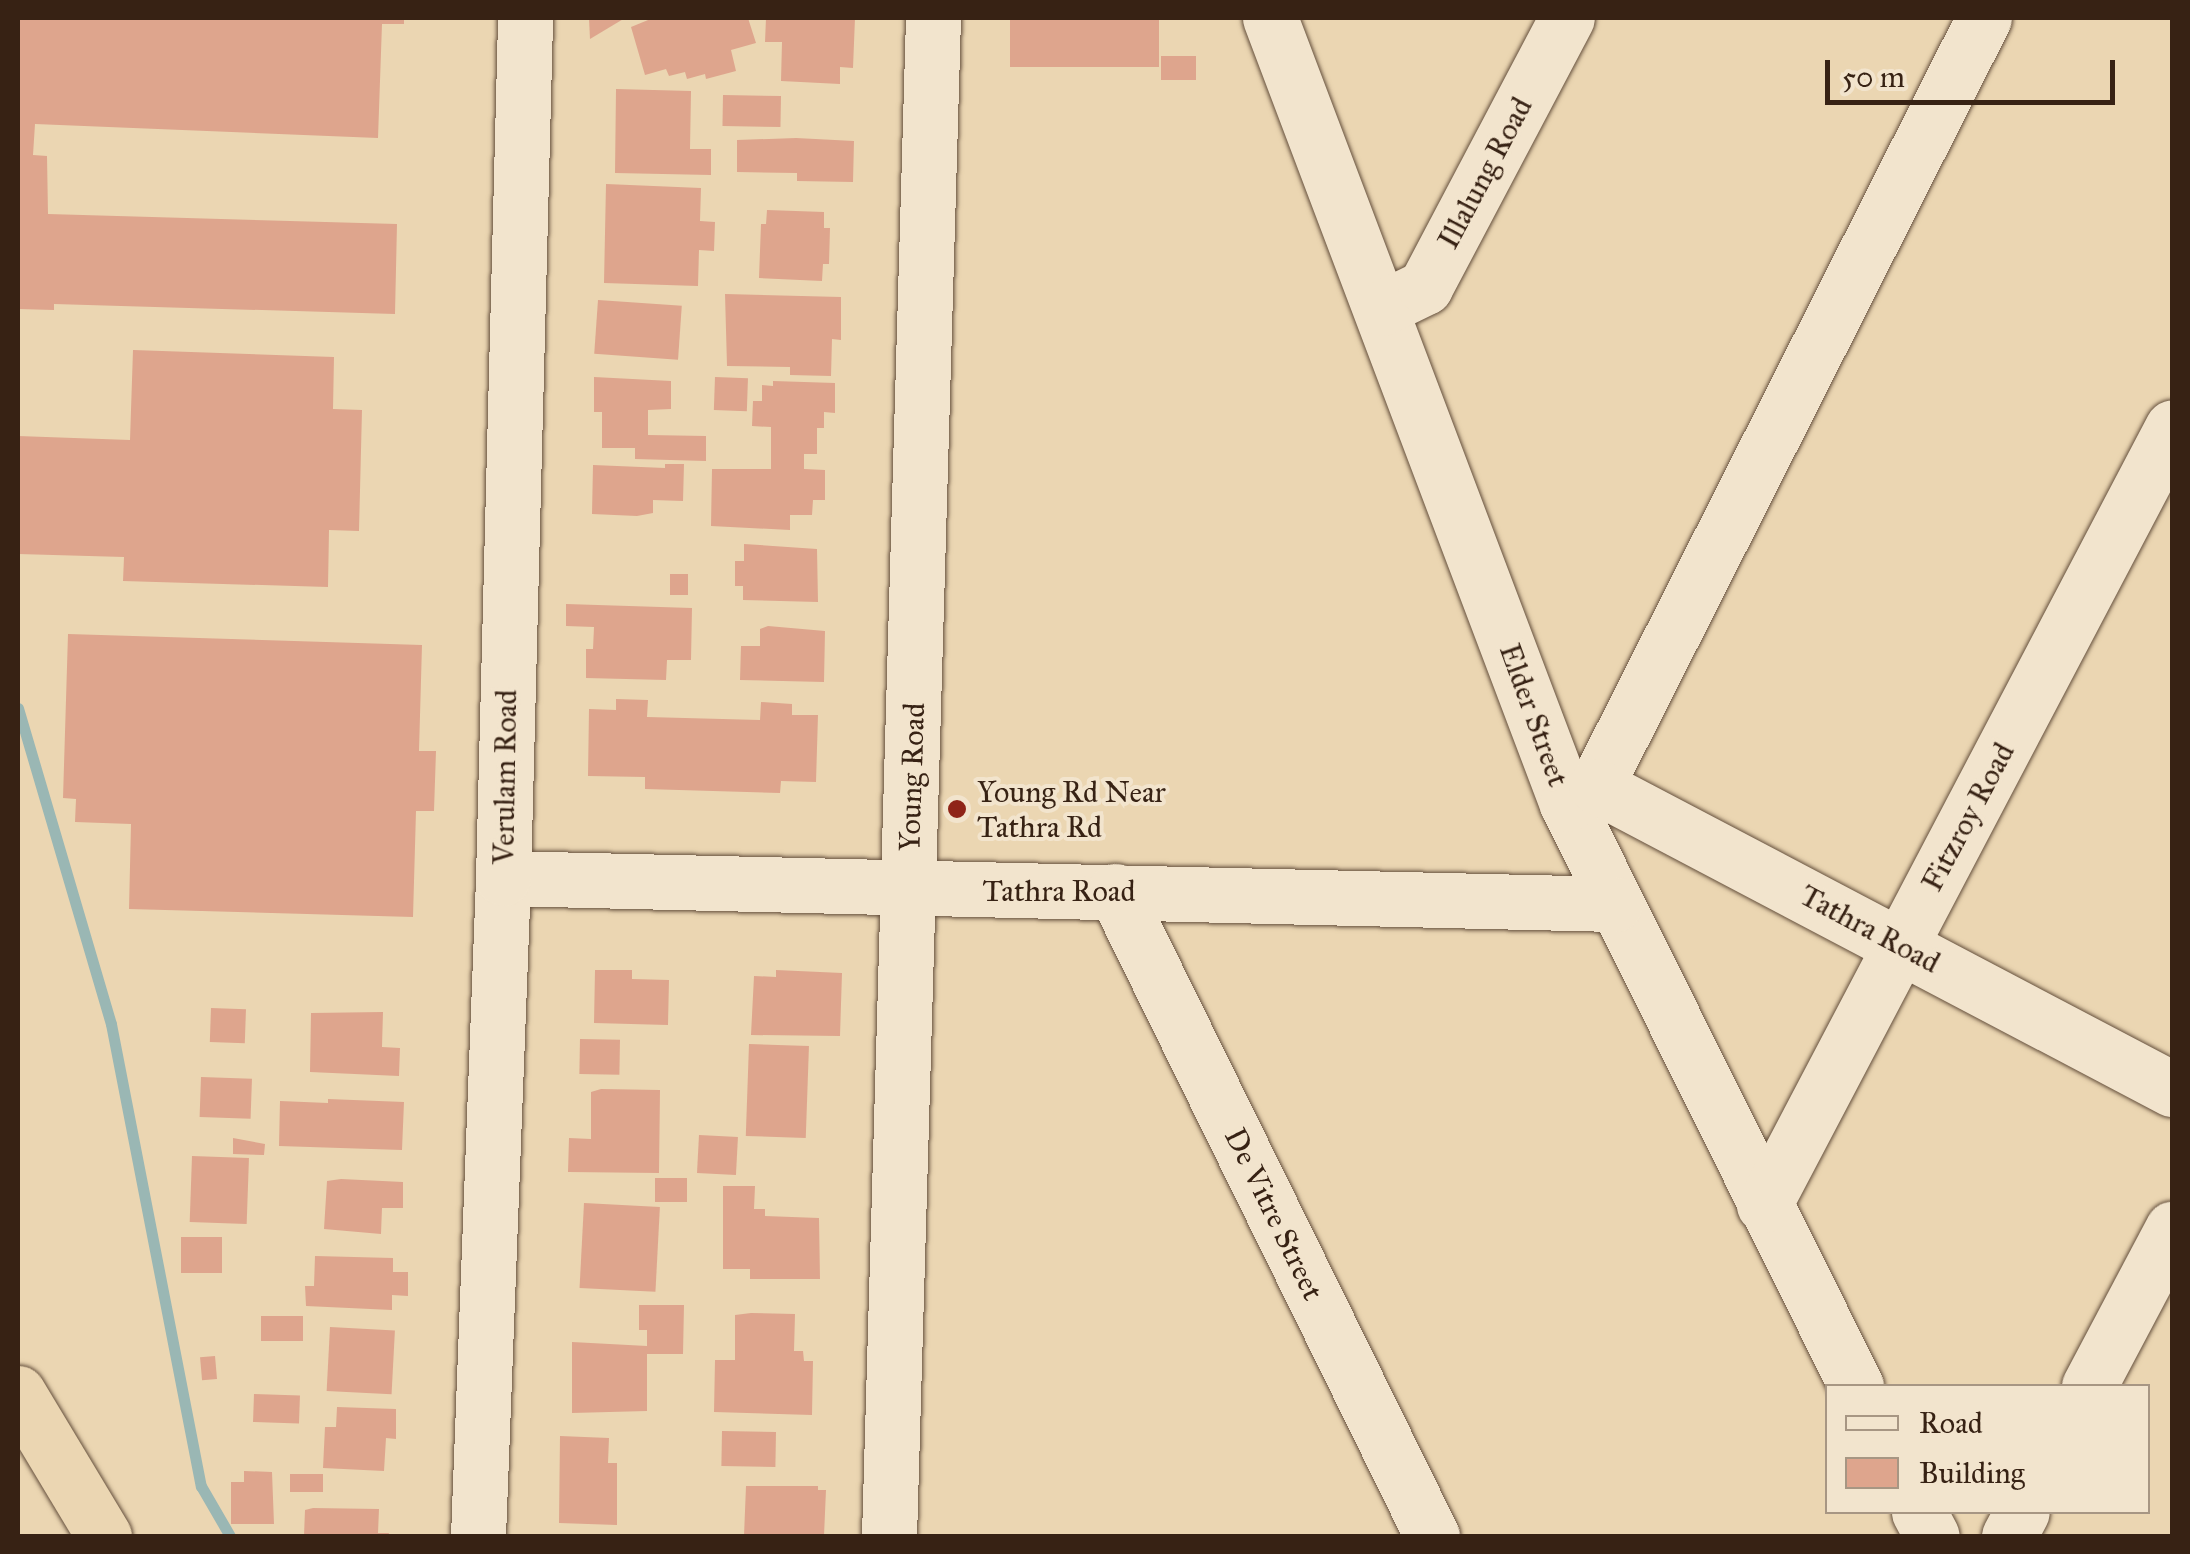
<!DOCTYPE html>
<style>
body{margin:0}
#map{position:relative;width:2190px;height:1554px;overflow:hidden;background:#ebd6b2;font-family:"IM FELL Great Primer",serif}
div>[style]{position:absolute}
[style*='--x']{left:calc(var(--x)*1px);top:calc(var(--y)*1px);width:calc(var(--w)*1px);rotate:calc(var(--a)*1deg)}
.stream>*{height:11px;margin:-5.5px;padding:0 5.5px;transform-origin:5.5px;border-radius:5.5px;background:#9ab7b4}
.building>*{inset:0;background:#dea58d;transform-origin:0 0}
.roads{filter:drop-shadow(0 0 2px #644f3c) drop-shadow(0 0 2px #644f3c)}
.minor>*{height:55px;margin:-27.5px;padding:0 27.5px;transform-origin:27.5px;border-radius:27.5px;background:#f2e4cd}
.highway>*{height:55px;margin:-27.5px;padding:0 27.5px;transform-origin:27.5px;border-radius:27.5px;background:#ebd6b2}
.dots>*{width:28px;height:28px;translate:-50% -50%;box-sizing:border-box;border:5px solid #f2e4cd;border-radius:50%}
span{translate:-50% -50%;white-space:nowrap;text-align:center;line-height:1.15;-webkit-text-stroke:8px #f2e4cd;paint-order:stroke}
.street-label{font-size:30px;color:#372214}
.poi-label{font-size:30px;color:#372214}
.left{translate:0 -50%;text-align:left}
.frame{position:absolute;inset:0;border:20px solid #372214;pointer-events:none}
.legend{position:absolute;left:1825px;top:1384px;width:325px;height:130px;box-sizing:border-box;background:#f2e4cd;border:2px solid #a79683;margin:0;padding:12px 18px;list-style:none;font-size:30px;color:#372214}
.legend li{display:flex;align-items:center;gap:20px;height:50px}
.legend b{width:50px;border:2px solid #a79683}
.scale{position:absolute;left:1825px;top:60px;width:290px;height:45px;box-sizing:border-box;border:5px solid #372214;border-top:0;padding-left:12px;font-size:30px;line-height:35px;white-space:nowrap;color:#372214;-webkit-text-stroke:8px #f2e4cd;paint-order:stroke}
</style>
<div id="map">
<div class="stream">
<i style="--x:18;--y:708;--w:329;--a:73.6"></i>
<i style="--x:111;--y:1024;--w:471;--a:79"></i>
<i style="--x:201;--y:1486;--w:58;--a:59.9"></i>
</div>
<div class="building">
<i style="clip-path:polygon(18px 18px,404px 18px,404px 24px,382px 24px,378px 138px,35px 124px,33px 155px,47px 156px,48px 214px,397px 224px,395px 314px,54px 304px,54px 310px,18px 309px)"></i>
<i style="clip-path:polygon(589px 18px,625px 18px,590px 39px)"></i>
<i style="clip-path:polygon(653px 18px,748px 18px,756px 43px,731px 50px,736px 71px,706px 79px,705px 74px,687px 79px,685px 72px,669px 76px,666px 69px,645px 75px,631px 27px)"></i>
<i style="clip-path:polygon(766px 18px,855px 18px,853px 68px,840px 67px,840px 84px,781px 81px,782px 42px,765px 42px)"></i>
<i style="left:1010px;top:18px;width:149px;height:49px"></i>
<i style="left:1161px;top:56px;width:35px;height:24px"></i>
<i style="clip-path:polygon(616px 89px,691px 91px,690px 149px,711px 149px,711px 175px,615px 173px)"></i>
<i style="left:723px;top:95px;width:58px;height:31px;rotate:1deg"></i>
<i style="clip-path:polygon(796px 138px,854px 141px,853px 182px,797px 181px,797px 173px,737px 172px,737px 140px)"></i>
<i style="clip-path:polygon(606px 184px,701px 188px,700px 221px,715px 222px,714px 251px,699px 250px,698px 286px,604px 283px)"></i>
<i style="clip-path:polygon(767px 210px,824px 212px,824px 228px,830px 228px,829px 264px,823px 264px,822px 281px,759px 278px,761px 224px,766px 224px)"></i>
<i style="clip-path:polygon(725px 294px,841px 297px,841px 340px,832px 339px,831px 376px,790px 375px,790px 367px,727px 366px)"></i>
<i style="left:598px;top:300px;width:84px;height:54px;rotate:4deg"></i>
<i style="clip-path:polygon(133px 350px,334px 357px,333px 409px,362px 410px,359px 531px,329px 530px,328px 587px,123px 581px,124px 557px,18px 554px,18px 436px,130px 440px)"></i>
<i style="clip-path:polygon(594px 377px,671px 381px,671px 409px,648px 410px,648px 435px,706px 436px,706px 461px,635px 459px,635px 448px,602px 448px,602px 412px,594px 412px)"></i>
<i style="left:715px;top:377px;width:33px;height:33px;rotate:2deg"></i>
<i style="clip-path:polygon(773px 381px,835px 383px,835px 413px,824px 412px,824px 428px,817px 428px,817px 454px,804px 454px,804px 469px,825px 470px,825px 500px,813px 500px,812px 515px,790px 515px,790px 530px,711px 526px,712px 469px,771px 469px,771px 427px,752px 426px,753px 401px,762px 401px,762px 385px,773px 386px)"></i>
<i style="clip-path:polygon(665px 464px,684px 464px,683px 501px,653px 500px,653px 513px,637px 516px,592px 514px,593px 465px,665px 468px)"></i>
<i style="clip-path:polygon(744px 544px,817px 549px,818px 602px,743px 600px,743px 586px,735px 586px,735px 561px,744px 561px)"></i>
<i style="left:670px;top:574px;width:18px;height:21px"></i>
<i style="clip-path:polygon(566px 604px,692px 608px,691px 660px,667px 660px,666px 680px,586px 678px,586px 649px,593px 649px,594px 627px,566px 626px)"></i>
<i style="clip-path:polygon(768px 626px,825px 631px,824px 682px,740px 680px,741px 646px,760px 646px,760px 629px)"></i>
<i style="clip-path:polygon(68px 634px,422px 645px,419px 751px,436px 751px,434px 811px,416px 811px,413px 917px,129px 909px,131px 824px,75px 822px,76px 799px,63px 798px)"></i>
<i style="clip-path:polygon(616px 699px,648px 700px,647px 717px,760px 720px,761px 702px,792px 704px,792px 715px,818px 715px,816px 782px,781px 781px,780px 793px,645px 789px,645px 777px,588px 776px,589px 709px,616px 710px)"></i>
<i style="clip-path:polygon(595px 970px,632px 970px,632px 979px,669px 980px,668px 1025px,594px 1023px)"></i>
<i style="clip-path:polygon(776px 970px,842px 973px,840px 1036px,751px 1035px,754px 976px,776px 977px)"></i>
<i style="left:211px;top:1008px;width:35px;height:34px;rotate:2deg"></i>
<i style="clip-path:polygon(383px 1012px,382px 1047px,400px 1048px,399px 1076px,310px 1072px,311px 1013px)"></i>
<i style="left:580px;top:1039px;width:40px;height:35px;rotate:1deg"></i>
<i style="left:749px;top:1044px;width:60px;height:92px;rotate:2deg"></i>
<i style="left:201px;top:1077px;width:51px;height:40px;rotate:2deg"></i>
<i style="clip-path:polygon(601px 1089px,660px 1090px,659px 1173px,568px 1172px,569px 1138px,591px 1139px,591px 1092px)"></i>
<i style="clip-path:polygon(328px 1099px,404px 1102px,402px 1150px,279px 1146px,280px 1101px,328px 1103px)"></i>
<i style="left:699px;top:1135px;width:39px;height:38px;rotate:3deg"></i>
<i style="clip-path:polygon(233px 1138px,265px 1144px,264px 1155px,233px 1154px)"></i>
<i style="left:192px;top:1156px;width:57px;height:66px;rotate:2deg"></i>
<i style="left:655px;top:1178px;width:32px;height:24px"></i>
<i style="clip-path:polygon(341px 1179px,403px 1182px,403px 1208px,382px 1208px,381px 1234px,324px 1229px,327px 1181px)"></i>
<i style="clip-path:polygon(723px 1186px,755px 1186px,754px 1209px,765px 1209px,765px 1216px,819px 1218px,820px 1279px,750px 1279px,750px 1269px,723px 1269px)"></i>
<i style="left:584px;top:1203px;width:76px;height:85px;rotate:3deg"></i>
<i style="left:181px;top:1237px;width:41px;height:36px"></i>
<i style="clip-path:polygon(315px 1256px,393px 1258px,393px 1272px,408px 1272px,408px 1296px,392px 1295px,392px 1310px,306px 1306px,305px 1286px,314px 1286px)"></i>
<i style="clip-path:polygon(639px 1305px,684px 1305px,683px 1354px,647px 1354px,647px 1411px,572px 1413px,572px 1342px,647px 1346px,647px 1330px,639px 1330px)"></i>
<i style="clip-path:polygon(751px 1313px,795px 1314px,794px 1351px,803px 1351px,804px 1361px,813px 1361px,812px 1415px,714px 1412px,715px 1360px,735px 1360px,735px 1315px)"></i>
<i style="left:261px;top:1316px;width:42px;height:25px"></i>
<i style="left:330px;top:1327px;width:65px;height:64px;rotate:3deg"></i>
<i style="left:215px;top:1356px;width:23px;height:15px;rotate:85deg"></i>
<i style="left:254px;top:1394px;width:46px;height:28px;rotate:2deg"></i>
<i style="clip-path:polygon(337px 1407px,396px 1409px,396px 1439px,386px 1438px,384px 1471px,323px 1468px,325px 1427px,336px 1427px)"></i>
<i style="left:722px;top:1431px;width:54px;height:35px;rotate:1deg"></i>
<i style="clip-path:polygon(560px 1436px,609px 1438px,608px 1463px,617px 1463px,617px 1525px,559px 1523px)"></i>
<i style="clip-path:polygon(244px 1471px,272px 1472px,274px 1524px,231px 1524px,231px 1482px,244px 1482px)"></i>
<i style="left:290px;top:1474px;width:33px;height:18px"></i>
<i style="clip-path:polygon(746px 1486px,818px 1486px,818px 1490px,826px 1490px,824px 1536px,744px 1536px)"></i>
<i style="clip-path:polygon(313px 1508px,379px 1509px,378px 1533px,389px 1533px,388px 1536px,304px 1536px,305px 1510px)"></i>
</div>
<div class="roads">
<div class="minor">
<i style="--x:1270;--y:18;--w:840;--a:69.3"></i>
<i style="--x:1567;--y:804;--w:650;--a:63.59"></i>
<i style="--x:1382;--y:308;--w:48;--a:-26"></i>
<i style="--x:1425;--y:287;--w:304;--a:-62.2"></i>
<i style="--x:1596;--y:786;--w:860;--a:-63.2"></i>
<i style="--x:1567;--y:804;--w:34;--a:-32"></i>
<i style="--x:1596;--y:786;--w:651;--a:27.75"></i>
<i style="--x:503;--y:878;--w:1112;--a:1.34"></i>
<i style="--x:1115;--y:891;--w:719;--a:63.83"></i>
<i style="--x:1764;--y:1205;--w:878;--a:-62.3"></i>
<i style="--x:2089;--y:1386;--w:178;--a:-62.1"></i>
<i style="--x:1919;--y:1512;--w:27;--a:62"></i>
<i style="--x:478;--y:1536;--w:658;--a:-87.82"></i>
<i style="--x:503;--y:878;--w:860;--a:-88.53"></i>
<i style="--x:889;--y:1536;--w:1519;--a:-88.34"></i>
<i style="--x:2009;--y:1536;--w:27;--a:-62"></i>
</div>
<div class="highway">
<i style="--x:18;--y:1393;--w:167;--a:59"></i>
</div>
</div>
<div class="dots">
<i style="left:957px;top:809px;background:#8f2418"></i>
</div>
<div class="street-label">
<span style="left:1485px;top:173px;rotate:-62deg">Illalung Road</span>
<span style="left:1534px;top:715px;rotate:70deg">Elder Street</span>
<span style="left:505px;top:777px;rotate:-89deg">Verulam Road</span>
<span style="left:912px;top:777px;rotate:-88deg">Young Road</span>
<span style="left:1968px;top:817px;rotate:-62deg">Fitzroy Road</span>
<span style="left:1059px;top:891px">Tathra Road</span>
<span style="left:1870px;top:929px;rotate:28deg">Tathra Road</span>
<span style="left:1274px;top:1214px;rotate:64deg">De Vitre Street</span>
</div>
<div class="poi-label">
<span class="left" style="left:977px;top:809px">Young Rd Near<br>Tathra Rd</span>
</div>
<div class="frame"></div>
<ul class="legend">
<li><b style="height:12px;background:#f2e4cd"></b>Road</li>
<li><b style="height:28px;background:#dea58d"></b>Building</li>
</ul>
<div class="scale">50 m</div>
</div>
